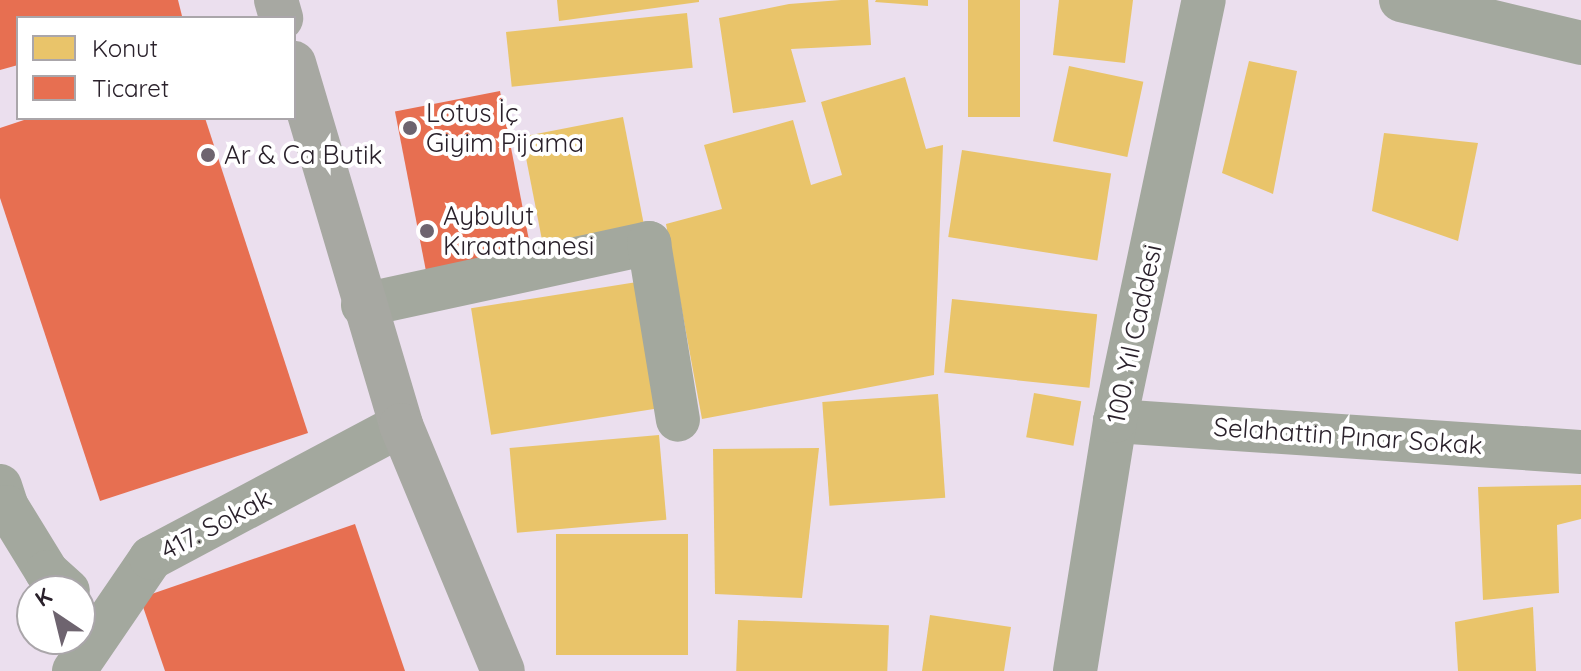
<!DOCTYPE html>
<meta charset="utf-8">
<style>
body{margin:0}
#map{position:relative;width:1581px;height:671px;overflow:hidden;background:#ebdfee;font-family:Quicksand,sans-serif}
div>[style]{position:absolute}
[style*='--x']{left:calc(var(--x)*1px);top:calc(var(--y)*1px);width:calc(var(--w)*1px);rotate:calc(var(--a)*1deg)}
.homes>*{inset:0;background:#e9c46a;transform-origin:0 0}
.shops>*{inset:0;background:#e76f51;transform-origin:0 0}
.minor>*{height:44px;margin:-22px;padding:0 22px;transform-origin:22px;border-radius:22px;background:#a3a89e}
.major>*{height:44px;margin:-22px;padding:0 22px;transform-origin:22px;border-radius:22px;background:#a7a8a2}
.dots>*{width:22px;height:22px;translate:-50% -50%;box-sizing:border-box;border:4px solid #fff;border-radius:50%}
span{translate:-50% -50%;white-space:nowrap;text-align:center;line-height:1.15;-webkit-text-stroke:8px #fff;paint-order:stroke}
.poi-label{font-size:26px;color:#2a212b}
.left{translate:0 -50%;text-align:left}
.street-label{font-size:26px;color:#2a212b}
.legend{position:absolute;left:16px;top:16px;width:280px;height:104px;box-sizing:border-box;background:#fff;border:2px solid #aaa6aa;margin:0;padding:10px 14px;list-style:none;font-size:24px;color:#2a212b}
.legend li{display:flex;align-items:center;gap:16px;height:40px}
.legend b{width:40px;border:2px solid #aaa6aa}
.north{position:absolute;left:16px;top:575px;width:80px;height:80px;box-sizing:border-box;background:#fff;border:2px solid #aaa6aa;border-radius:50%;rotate:325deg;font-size:22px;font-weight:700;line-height:32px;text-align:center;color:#2a212b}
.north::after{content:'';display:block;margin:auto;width:28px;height:36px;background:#6e646f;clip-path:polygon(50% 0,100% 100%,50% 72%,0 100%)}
</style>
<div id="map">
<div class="homes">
<i style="clip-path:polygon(557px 0,699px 0,699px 2px,559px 21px)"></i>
<i style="clip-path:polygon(841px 0,868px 0,871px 45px,791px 49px,806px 102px,733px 113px,719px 18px,789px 4px)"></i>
<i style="clip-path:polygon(876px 0,928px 0,928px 6px,875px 2px)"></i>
<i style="left:968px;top:0;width:52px;height:117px"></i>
<i style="clip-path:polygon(1059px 0,1133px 0,1125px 63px,1053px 55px)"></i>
<i style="left:687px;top:13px;width:55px;height:182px;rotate:84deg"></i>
<i style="clip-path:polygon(1249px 61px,1297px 71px,1273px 194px,1222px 173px)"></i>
<i style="left:1069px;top:66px;width:76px;height:77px;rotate:12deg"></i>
<i style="clip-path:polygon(905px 77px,926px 149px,943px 145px,934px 375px,702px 419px,666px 224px,722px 209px,704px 145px,793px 120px,811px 185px,842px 175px,821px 102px)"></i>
<i style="left:623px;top:117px;width:113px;height:103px;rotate:79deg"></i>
<i style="clip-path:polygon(1384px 133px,1478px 143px,1458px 241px,1372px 211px)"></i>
<i style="left:962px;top:150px;width:151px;height:88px;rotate:9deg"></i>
<i style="left:637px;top:282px;width:128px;height:168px;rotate:81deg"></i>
<i style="left:952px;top:299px;width:146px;height:74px;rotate:6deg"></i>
<i style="left:1034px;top:393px;width:48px;height:45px;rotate:10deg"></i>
<i style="left:938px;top:394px;width:104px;height:116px;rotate:86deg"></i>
<i style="left:659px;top:435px;width:85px;height:150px;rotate:85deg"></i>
<i style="clip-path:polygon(819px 448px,802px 598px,715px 594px,713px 449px)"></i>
<i style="clip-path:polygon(1581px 485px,1581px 519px,1557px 525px,1559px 593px,1483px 600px,1478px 487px)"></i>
<i style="left:556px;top:534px;width:132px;height:121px"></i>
<i style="clip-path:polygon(1533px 607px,1536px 671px,1458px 671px,1455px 622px)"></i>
<i style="clip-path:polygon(930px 615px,1011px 627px,1004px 671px,922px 671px)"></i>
<i style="left:738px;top:620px;width:151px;height:51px;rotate:2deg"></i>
</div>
<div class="shops">
<i style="clip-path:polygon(0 0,178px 0,182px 16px,18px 18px,18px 65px,0 70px)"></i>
<i style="left:500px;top:91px;width:165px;height:107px;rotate:79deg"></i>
<i style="clip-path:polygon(30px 118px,205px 118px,308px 433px,100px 501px,0 198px,0 128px)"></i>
<i style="clip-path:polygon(355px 524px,405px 671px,165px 671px,140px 598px)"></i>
</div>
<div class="minor">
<i style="--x:1401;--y:0;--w:185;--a:13.4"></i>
<i style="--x:363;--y:305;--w:293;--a:-12.2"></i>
<i style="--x:649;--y:243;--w:179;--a:80.7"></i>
<i style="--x:1115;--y:421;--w:467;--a:3.8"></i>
<i style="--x:0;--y:486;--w:22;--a:72"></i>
<i style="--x:7;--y:507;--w:76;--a:58.4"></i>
<i style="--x:47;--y:572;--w:28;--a:42"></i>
<i style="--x:74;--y:671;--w:137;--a:-55.7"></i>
<i style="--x:151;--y:558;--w:283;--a:-28"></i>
<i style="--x:1075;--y:671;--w:253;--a:-80.9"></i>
<i style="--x:1115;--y:421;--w:430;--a:-78.1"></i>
</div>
<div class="major">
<i style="--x:276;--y:0;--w:19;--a:74"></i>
<i style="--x:294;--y:63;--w:377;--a:73.5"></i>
<i style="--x:401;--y:425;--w:266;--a:67.5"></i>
</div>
<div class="dots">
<i style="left:410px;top:128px;background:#6e646f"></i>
<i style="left:208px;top:155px;background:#6e646f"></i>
<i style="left:427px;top:231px;background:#6e646f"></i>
</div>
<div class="poi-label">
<span class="left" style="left:426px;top:128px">Lotus İç<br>Giyim Pijama</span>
<span class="left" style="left:224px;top:155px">Ar &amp; Ca Butik</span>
<span class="left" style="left:443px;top:231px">Aybulut<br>Kıraathanesi</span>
</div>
<div class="street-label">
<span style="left:1134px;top:334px;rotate:-78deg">100. Yıl Caddesi</span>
<span style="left:1348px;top:436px;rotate:4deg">Selahattin Pınar Sokak</span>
<span style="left:216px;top:524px;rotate:-28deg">417. Sokak</span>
</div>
<ul class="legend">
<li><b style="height:22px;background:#e9c46a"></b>Konut</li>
<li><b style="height:22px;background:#e76f51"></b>Ticaret</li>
</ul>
<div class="north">K</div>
</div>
